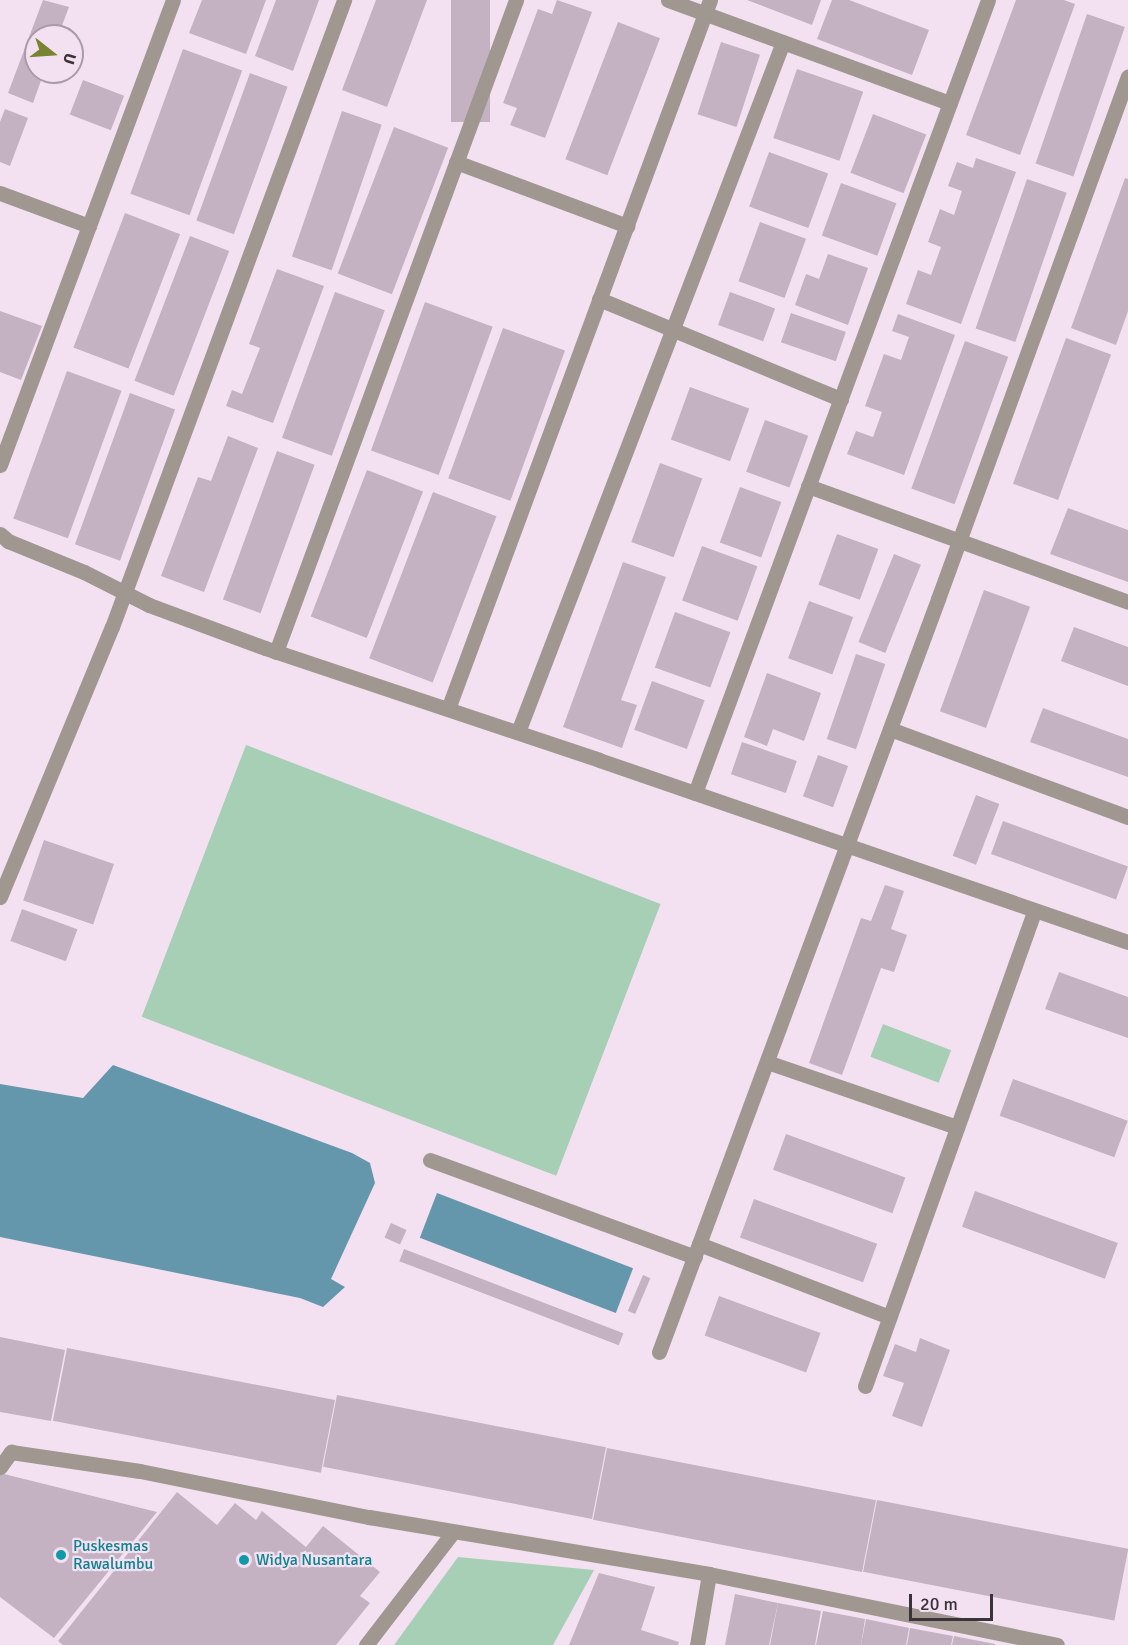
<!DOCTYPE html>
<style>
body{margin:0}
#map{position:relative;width:1128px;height:1645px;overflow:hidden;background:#f3e0f1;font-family:Signika,sans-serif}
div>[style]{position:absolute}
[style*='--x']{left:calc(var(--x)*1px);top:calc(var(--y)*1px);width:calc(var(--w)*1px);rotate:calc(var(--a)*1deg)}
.green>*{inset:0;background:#a7cfb5;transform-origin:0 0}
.water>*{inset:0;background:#6497ac;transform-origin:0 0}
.building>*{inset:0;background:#c4b2c3;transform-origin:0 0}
.minor>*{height:15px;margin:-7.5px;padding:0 7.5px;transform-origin:7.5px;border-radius:7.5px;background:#9f9790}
.dots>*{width:16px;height:16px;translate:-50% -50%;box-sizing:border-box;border:3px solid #f3e0f1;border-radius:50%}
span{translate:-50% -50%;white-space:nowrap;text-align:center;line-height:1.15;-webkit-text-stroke:4.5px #f3e0f1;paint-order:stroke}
.culture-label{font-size:16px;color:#0d838f}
.left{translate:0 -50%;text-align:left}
.north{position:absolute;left:24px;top:24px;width:60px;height:60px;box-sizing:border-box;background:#f3e0f1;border:2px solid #a99ba8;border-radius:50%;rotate:107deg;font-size:16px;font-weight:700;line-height:24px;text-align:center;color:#3a333a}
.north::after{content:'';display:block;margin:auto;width:21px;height:27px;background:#788431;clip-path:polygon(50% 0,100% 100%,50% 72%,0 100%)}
.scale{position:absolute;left:909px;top:1594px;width:84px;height:27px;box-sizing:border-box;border:3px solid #3a333a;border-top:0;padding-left:8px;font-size:18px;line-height:21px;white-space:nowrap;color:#3a333a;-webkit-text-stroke:4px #f3e0f1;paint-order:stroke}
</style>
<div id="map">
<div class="green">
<i style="left:246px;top:745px;width:444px;height:291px;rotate:21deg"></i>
<i style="left:883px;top:1024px;width:73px;height:35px;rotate:21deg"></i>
<i style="clip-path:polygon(458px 1557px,594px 1570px,553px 1645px,394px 1645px)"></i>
</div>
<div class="water">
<i style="clip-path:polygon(113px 1065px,352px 1153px,370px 1163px,375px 1183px,331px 1279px,345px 1287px,323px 1307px,300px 1298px,0 1237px,0 1084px,83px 1098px)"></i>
<i style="left:437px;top:1193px;width:210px;height:48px;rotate:21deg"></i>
</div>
<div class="building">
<i style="clip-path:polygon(43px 0,69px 7px,58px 36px,36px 36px,36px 72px,44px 72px,33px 103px,8px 93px)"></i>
<i style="clip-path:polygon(202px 0,266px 0,246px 54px,189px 33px)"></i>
<i style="clip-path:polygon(276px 0,319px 0,293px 71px,255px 56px)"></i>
<i style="clip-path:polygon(376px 0,427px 0,387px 107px,342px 90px)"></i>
<i style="left:451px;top:0;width:39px;height:122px"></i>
<i style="clip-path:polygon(557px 0,592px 12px,545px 138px,510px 125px,517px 108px,503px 103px,538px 9px,552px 14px)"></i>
<i style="clip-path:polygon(747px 0,821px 0,812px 25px)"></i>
<i style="clip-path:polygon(832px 0,849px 0,929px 30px,912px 75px,817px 39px)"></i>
<i style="clip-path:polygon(1016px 0,1064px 0,1075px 4px,1020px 155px,966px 135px)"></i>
<i style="left:1087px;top:14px;width:40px;height:158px;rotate:19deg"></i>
<i style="left:618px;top:22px;width:45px;height:147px;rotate:21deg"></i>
<i style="left:721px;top:42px;width:41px;height:76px;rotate:18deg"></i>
<i style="left:183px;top:49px;width:63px;height:154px;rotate:20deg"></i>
<i style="left:797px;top:69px;width:70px;height:73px;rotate:19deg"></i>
<i style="left:250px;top:73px;width:40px;height:157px;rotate:20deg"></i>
<i style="left:83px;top:80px;width:44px;height:37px;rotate:21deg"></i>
<i style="clip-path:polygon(5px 109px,28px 118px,10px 166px,0 162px,0 122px)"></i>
<i style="left:342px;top:111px;width:42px;height:154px;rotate:19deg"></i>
<i style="left:873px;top:114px;width:57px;height:63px;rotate:21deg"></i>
<i style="left:394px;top:127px;width:58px;height:157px;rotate:21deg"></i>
<i style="left:769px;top:152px;width:63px;height:58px;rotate:20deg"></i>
<i style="clip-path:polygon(976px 158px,1016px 172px,961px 324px,906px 304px,918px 270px,931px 275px,941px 247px,928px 242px,940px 209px,954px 215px,962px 191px,948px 186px,957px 162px,973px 168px)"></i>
<i style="clip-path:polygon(1125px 178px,1128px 179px,1128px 311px,1116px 345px,1071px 328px)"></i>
<i style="left:1027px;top:179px;width:42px;height:158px;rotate:19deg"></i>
<i style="left:841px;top:183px;width:59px;height:56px;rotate:20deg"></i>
<i style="left:125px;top:213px;width:59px;height:144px;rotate:21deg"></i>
<i style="left:760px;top:222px;width:49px;height:63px;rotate:20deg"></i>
<i style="left:190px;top:236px;width:42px;height:155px;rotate:21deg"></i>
<i style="clip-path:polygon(828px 254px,868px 268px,848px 325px,795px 305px,806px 274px,819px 279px)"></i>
<i style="clip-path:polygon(277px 269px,324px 286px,273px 423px,226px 406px,232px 390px,242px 394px,260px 348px,249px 344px)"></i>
<i style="left:335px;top:292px;width:53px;height:155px;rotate:20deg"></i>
<i style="left:730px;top:292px;width:48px;height:35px;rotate:20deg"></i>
<i style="left:425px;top:302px;width:72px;height:158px;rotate:20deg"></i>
<i style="clip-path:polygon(0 311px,42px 326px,21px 380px,0 372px)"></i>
<i style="left:791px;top:313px;width:58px;height:31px;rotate:19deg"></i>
<i style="clip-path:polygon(898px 314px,955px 335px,904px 475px,847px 454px,856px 431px,873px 437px,882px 412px,865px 406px,884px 354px,901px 360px,909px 337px,892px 331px)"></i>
<i style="left:503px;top:328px;width:66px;height:160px;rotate:20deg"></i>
<i style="left:1066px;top:338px;width:48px;height:155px;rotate:20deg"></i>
<i style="left:965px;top:341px;width:46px;height:157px;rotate:20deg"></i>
<i style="left:67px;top:371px;width:58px;height:157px;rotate:20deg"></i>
<i style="left:690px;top:387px;width:63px;height:56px;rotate:20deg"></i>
<i style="left:130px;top:393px;width:48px;height:161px;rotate:20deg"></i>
<i style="left:765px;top:420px;width:46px;height:55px;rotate:20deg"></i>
<i style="clip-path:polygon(228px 436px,258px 448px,204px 592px,161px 576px,198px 477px,211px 481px)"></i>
<i style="left:277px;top:451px;width:40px;height:158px;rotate:20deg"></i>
<i style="left:660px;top:463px;width:45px;height:84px;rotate:20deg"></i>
<i style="left:367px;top:470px;width:60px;height:157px;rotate:21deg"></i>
<i style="left:740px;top:487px;width:44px;height:59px;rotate:20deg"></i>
<i style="left:433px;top:492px;width:68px;height:178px;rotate:21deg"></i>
<i style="clip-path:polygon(1068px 508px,1128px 530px,1128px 582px,1050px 554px)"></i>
<i style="left:837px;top:534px;width:44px;height:54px;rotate:20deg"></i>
<i style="left:702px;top:546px;width:59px;height:58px;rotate:20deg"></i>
<i style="left:894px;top:554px;width:29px;height:95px;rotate:22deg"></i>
<i style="clip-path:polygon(623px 562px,666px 577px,621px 700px,637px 705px,622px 748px,563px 727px)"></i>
<i style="left:984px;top:590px;width:49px;height:129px;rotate:20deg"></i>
<i style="left:809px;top:601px;width:47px;height:61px;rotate:20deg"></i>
<i style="left:675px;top:612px;width:59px;height:59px;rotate:20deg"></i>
<i style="clip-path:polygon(1074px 627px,1128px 647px,1128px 686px,1061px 661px)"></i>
<i style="left:856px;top:654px;width:31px;height:90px;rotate:19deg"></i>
<i style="clip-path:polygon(767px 673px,821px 693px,804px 741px,773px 729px,767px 746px,744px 737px)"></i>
<i style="left:652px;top:681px;width:56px;height:52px;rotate:20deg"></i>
<i style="clip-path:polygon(1043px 708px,1128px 739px,1128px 777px,1030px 742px)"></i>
<i style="left:742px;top:742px;width:58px;height:34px;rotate:19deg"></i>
<i style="left:818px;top:755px;width:32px;height:44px;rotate:20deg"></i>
<i style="left:976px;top:795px;width:25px;height:65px;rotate:21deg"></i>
<i style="left:1003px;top:821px;width:133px;height:35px;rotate:20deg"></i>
<i style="left:44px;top:840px;width:74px;height:64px;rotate:19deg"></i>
<i style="clip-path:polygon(885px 885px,904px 891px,891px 929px,907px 935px,894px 972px,881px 968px,842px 1075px,809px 1063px,861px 918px,871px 921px)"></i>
<i style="left:22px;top:909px;width:59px;height:34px;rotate:20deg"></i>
<i style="clip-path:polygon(1059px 972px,1128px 997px,1128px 1038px,1045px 1009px)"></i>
<i style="left:1013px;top:1079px;width:122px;height:39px;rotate:20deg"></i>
<i style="left:786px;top:1134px;width:127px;height:38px;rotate:20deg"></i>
<i style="left:975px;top:1191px;width:152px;height:38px;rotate:20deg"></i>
<i style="left:754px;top:1199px;width:131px;height:41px;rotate:20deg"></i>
<i style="left:391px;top:1223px;width:17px;height:16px;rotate:24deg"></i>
<i style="left:404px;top:1249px;width:235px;height:13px;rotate:21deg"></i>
<i style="left:643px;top:1275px;width:8px;height:39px;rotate:23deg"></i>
<i style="left:719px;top:1296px;width:108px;height:42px;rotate:20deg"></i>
<i style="clip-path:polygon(0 1337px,65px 1350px,51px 1421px,0 1412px)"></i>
<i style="clip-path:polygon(920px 1338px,950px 1350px,922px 1427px,892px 1416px,904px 1383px,883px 1376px,895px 1344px,916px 1352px)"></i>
<i style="left:67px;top:1348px;width:273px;height:74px;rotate:11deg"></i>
<i style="left:337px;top:1395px;width:274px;height:73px;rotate:11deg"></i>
<i style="left:607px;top:1448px;width:274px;height:73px;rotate:11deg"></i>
<i style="clip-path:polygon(0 1473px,157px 1512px,54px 1638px,0 1597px)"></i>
<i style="clip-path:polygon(177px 1492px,217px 1525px,235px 1503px,256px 1520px,262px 1511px,306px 1547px,323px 1526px,380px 1572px,360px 1596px,370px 1603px,336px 1645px,63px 1645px,58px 1641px)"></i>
<i style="left:877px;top:1500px;width:256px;height:73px;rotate:11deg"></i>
<i style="clip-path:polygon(599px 1573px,655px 1587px,641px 1630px,679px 1642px,678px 1645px,569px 1645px)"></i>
<i style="clip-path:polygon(735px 1594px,778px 1603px,769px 1645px,725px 1645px)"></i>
<i style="clip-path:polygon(778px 1603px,821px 1611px,815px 1645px,770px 1645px)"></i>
<i style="clip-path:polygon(823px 1611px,865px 1619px,861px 1645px,816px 1645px)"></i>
<i style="clip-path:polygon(866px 1619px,909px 1628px,906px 1645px,861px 1645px)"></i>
<i style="clip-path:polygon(910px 1628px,953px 1636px,951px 1645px,907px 1645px)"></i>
<i style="clip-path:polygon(954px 1636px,995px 1644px,995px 1645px,952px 1645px)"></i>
</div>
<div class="minor">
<i style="--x:668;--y:0;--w:300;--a:20.1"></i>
<i style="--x:456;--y:162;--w:183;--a:20.5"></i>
<i style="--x:0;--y:193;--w:95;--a:20.3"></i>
<i style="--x:599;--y:299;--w:262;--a:22.5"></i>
<i style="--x:0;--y:465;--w:496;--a:-69.6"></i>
<i style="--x:808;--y:486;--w:340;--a:19.9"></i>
<i style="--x:0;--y:534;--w:11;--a:41"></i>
<i style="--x:8;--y:541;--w:82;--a:22.2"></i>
<i style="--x:84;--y:572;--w:73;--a:26.9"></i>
<i style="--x:149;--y:605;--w:124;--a:20.3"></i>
<i style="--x:265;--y:648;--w:352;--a:18.5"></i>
<i style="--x:599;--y:760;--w:559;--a:18.99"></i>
<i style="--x:276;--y:652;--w:695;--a:-69.79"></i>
<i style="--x:448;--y:709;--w:756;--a:-69.72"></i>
<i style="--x:890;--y:729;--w:254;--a:20.3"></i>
<i style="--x:518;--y:732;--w:739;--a:-68.99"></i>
<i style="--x:695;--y:793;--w:845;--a:-69.72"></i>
<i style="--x:0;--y:897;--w:292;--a:-67.5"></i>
<i style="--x:112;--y:627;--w:669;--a:-69.69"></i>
<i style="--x:767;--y:1062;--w:201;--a:18.9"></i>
<i style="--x:430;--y:1160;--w:282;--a:20.1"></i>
<i style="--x:699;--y:1244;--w:204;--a:21"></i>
<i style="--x:659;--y:1352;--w:803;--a:-69.67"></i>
<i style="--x:938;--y:599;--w:556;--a:-70.03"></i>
<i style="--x:865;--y:1386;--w:503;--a:-70.38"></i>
<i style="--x:0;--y:1467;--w:19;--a:-54"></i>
<i style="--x:11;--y:1452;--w:130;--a:8.4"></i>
<i style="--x:140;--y:1471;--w:234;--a:11.4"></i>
<i style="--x:369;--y:1517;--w:345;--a:9.5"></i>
<i style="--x:709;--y:1574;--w:355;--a:11.5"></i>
<i style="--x:366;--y:1645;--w:143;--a:-52.4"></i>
<i style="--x:697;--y:1645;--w:72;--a:-80.4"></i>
</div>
<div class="dots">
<i style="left:61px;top:1555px;background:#0f9aa8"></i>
<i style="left:244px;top:1560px;background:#0f9aa8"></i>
</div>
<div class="culture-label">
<span class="left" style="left:73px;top:1555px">Puskesmas<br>Rawalumbu</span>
<span class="left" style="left:256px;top:1560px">Widya Nusantara</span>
</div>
<div class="north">U</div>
<div class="scale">20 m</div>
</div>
